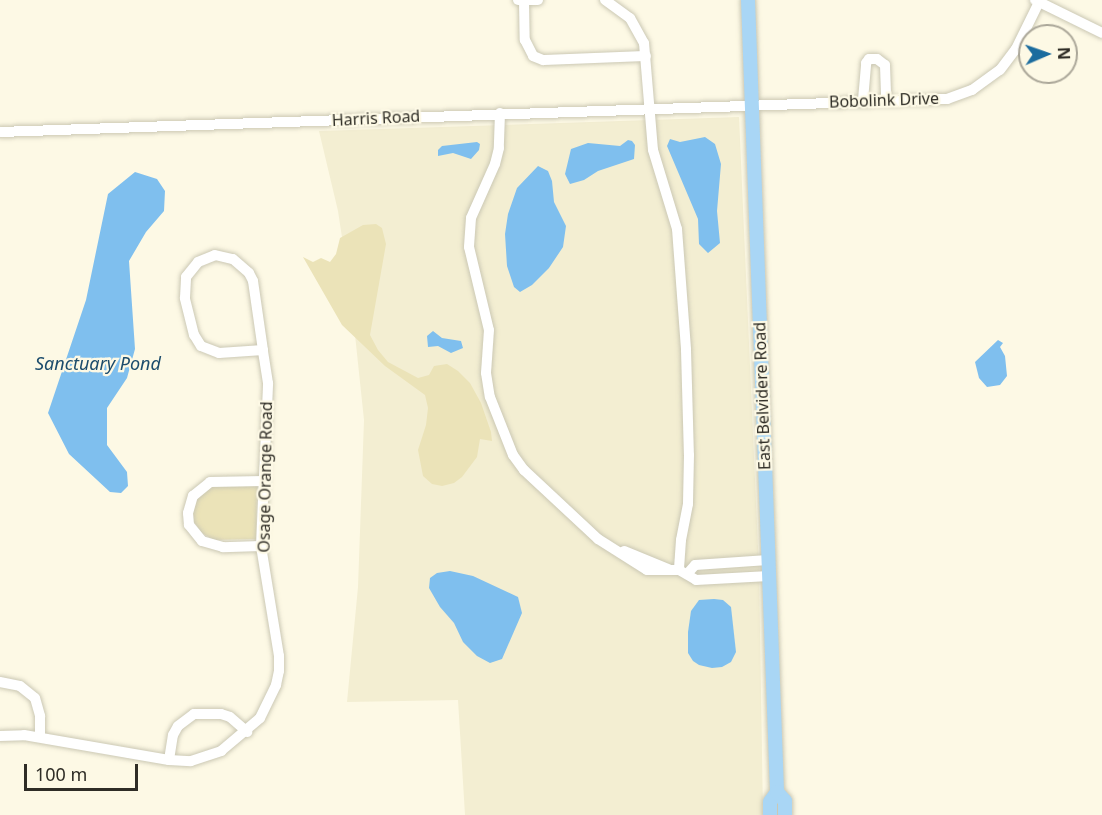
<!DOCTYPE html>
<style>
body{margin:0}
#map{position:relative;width:1102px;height:815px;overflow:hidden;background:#fdf9e5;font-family:"Noto Sans",sans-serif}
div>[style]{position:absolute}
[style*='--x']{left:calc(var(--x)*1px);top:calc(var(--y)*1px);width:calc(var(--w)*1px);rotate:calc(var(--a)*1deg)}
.built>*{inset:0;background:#f3eed2}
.green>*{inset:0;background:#ebe3b8}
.water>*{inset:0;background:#7fbfee}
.roads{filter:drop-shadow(0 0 2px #cbc8b4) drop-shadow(0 0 2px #cbc8b4)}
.minor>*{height:10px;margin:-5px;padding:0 5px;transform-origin:5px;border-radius:5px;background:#fff}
.major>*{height:14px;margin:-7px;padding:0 7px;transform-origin:7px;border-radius:7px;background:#a9d6f5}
span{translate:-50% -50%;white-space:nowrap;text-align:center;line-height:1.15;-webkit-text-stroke:4.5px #fdf9e5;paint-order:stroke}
.street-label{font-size:16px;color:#2f2d26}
.water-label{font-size:18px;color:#1c4c6c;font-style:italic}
.north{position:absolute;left:1018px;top:24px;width:60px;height:60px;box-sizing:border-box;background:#fdf9e5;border:2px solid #aba799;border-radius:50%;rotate:88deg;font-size:16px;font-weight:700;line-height:24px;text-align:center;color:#2f2d26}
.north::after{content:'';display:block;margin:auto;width:21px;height:27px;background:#1b6c9e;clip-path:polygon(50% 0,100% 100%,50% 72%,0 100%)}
.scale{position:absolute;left:24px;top:764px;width:114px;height:27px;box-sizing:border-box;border:3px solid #2f2d26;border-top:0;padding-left:8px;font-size:18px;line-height:21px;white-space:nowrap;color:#2f2d26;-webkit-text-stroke:4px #fdf9e5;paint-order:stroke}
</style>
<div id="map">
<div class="built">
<i style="clip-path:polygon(739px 117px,759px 570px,763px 815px,465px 815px,458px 700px,347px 702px,358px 587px,364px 420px,351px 297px,338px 211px,319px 131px)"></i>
</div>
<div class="green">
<i style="clip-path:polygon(376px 224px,382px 228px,386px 244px,370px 335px,378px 350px,388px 362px,418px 378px,429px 375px,434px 366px,447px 364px,458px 371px,470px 383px,481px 403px,491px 432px,492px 441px,480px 439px,477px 457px,462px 477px,454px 483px,442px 486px,432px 484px,423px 476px,418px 450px,426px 425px,428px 408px,425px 395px,385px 366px,342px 325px,303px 257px,313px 262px,321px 258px,330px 262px,336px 254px,340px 238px,363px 225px)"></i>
<i style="clip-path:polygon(257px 485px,256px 539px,214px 540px,202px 533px,194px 522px,193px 510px,199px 494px,211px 486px)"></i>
</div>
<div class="water">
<i style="clip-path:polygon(705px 137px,715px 144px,721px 164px,717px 211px,720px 243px,708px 253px,699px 244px,698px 219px,667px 146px,670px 139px,680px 142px)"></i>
<i style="clip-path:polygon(628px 140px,632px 141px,635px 145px,634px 159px,598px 171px,584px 180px,570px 184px,565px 174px,571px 149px,588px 143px,620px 146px)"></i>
<i style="clip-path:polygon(477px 142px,480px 144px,479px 150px,471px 159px,453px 153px,438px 156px,438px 150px,442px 146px)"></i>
<i style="clip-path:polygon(538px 166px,548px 171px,552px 181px,554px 202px,566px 226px,563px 247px,549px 268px,532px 285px,520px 292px,514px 287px,507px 266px,505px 234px,508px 214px,517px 188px)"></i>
<i style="clip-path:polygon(135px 172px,157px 179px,165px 191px,164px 211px,146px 232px,129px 261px,135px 349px,127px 378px,107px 408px,107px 445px,127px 472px,128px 486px,121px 493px,110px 492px,69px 454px,48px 413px,86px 300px,108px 194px)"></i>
<i style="clip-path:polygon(433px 331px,442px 338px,461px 341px,463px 348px,451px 353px,438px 346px,428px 347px,427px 336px)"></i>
<i style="clip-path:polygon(998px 340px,1003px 343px,1000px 347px,1005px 356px,1007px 376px,1000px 385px,987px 387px,979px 378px,975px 362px)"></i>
<i style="clip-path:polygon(450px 571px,473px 576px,518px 597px,522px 613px,502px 659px,490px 663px,477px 656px,463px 642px,454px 623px,440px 607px,429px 588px,430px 578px,437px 573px)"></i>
<i style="clip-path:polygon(714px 599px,723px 600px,731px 607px,736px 652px,731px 662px,722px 667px,712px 668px,699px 665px,693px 661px,688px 653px,688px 632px,691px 611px,699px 600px)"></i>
</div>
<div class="roads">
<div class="minor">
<i style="--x:518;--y:0;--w:20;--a:0"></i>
<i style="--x:605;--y:0;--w:31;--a:36"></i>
<i style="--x:630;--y:18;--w:29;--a:61"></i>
<i style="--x:644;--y:43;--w:107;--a:85.2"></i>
<i style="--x:653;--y:150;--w:83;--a:73.1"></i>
<i style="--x:677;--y:229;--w:121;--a:85.7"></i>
<i style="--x:686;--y:350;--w:105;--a:88.4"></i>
<i style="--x:689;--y:455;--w:49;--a:91.2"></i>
<i style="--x:688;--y:504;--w:37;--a:101"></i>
<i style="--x:681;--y:540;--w:30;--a:94"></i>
<i style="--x:1035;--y:0;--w:75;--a:26.2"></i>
<i style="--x:524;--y:1;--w:39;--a:89"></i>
<i style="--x:525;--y:40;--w:18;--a:63"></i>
<i style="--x:533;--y:56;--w:11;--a:22"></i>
<i style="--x:543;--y:60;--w:103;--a:-2.2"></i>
<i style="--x:863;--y:100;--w:37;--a:-85"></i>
<i style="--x:866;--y:63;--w:5;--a:-53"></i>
<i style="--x:869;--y:59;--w:8;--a:0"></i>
<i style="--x:877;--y:59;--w:10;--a:37"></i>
<i style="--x:885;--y:65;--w:36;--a:88"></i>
<i style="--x:500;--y:113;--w:35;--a:92"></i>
<i style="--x:499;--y:148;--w:16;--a:104"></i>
<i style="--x:495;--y:164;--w:59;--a:114"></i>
<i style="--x:471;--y:218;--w:29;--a:94"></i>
<i style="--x:469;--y:247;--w:85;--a:76.5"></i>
<i style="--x:489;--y:330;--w:43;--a:94"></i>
<i style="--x:486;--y:373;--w:24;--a:81"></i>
<i style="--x:490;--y:397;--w:62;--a:68.4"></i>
<i style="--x:513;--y:455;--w:19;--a:54"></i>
<i style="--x:524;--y:470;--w:101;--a:43"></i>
<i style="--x:598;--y:539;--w:58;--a:32.3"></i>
<i style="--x:647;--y:570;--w:32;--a:0"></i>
<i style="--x:679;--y:570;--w:20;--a:30"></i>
<i style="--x:696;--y:580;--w:73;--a:-3.1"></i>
<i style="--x:0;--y:132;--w:948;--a:-2"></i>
<i style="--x:947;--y:99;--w:27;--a:-20"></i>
<i style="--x:972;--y:90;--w:34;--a:-36"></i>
<i style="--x:1000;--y:70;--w:26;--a:-53"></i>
<i style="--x:1016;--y:49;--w:55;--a:-63.9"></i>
<i style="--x:215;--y:255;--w:18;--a:13"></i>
<i style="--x:233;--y:259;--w:21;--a:41"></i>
<i style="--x:249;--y:273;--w:9;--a:63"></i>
<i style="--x:253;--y:281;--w:70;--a:81.8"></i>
<i style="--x:263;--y:350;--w:44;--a:176.1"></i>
<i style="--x:219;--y:353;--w:19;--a:-159"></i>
<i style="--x:201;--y:346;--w:13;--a:-122"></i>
<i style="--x:194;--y:335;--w:38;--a:-104"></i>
<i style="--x:185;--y:298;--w:21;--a:-87"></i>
<i style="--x:186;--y:277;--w:19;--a:-51"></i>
<i style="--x:198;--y:262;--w:18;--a:-22"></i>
<i style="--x:261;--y:546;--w:38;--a:178"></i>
<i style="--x:223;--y:547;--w:22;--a:-164"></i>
<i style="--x:202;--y:541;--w:21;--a:-129"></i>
<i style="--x:189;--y:525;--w:12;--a:-95"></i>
<i style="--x:188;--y:513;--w:18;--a:-74"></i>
<i style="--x:193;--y:496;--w:22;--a:-39"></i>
<i style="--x:210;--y:482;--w:53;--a:-1.1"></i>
<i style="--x:624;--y:551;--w:48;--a:22.2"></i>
<i style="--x:687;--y:574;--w:12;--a:-48"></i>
<i style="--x:695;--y:565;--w:73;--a:-3.9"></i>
<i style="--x:0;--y:682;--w:20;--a:11"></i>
<i style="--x:20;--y:686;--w:19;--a:39"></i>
<i style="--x:35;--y:698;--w:19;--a:74"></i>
<i style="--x:40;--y:716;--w:21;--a:90"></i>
<i style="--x:0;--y:736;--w:24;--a:-2"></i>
<i style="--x:24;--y:735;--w:147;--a:9.8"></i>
<i style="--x:169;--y:760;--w:22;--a:3"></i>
<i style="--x:191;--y:761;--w:32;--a:-18"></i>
<i style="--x:221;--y:751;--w:51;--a:-40.2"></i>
<i style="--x:260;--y:718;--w:37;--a:-64"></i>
<i style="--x:276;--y:685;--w:14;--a:-78"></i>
<i style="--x:279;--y:671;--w:15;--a:-90"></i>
<i style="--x:279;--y:656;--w:111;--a:-99.3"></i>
<i style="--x:261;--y:546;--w:163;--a:-87.5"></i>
<i style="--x:268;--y:383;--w:33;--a:-99"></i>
<i style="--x:169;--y:760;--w:25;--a:-81"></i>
<i style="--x:173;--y:735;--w:10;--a:-61"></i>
<i style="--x:178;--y:726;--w:20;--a:-37"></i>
<i style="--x:194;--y:714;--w:27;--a:0"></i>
<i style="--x:221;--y:714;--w:9;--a:18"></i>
<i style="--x:230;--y:717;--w:23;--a:41"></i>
</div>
<div class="major">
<i style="--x:748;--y:0;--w:793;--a:87.9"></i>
<i style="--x:777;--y:792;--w:12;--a:125"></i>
<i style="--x:770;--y:802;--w:13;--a:90"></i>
<i style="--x:777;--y:792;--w:12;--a:48"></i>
<i style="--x:785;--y:801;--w:14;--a:90"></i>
</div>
</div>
<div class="street-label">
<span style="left:884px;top:100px;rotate:-2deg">Bobolink Drive</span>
<span style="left:376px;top:118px;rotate:-3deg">Harris Road</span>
<span style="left:762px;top:396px;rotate:-92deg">East Belvidere Road</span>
<span style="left:265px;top:477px;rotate:-89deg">Osage Orange Road</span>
</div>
<div class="water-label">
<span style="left:98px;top:363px">Sanctuary Pond</span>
</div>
<div class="north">N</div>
<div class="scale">100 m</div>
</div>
